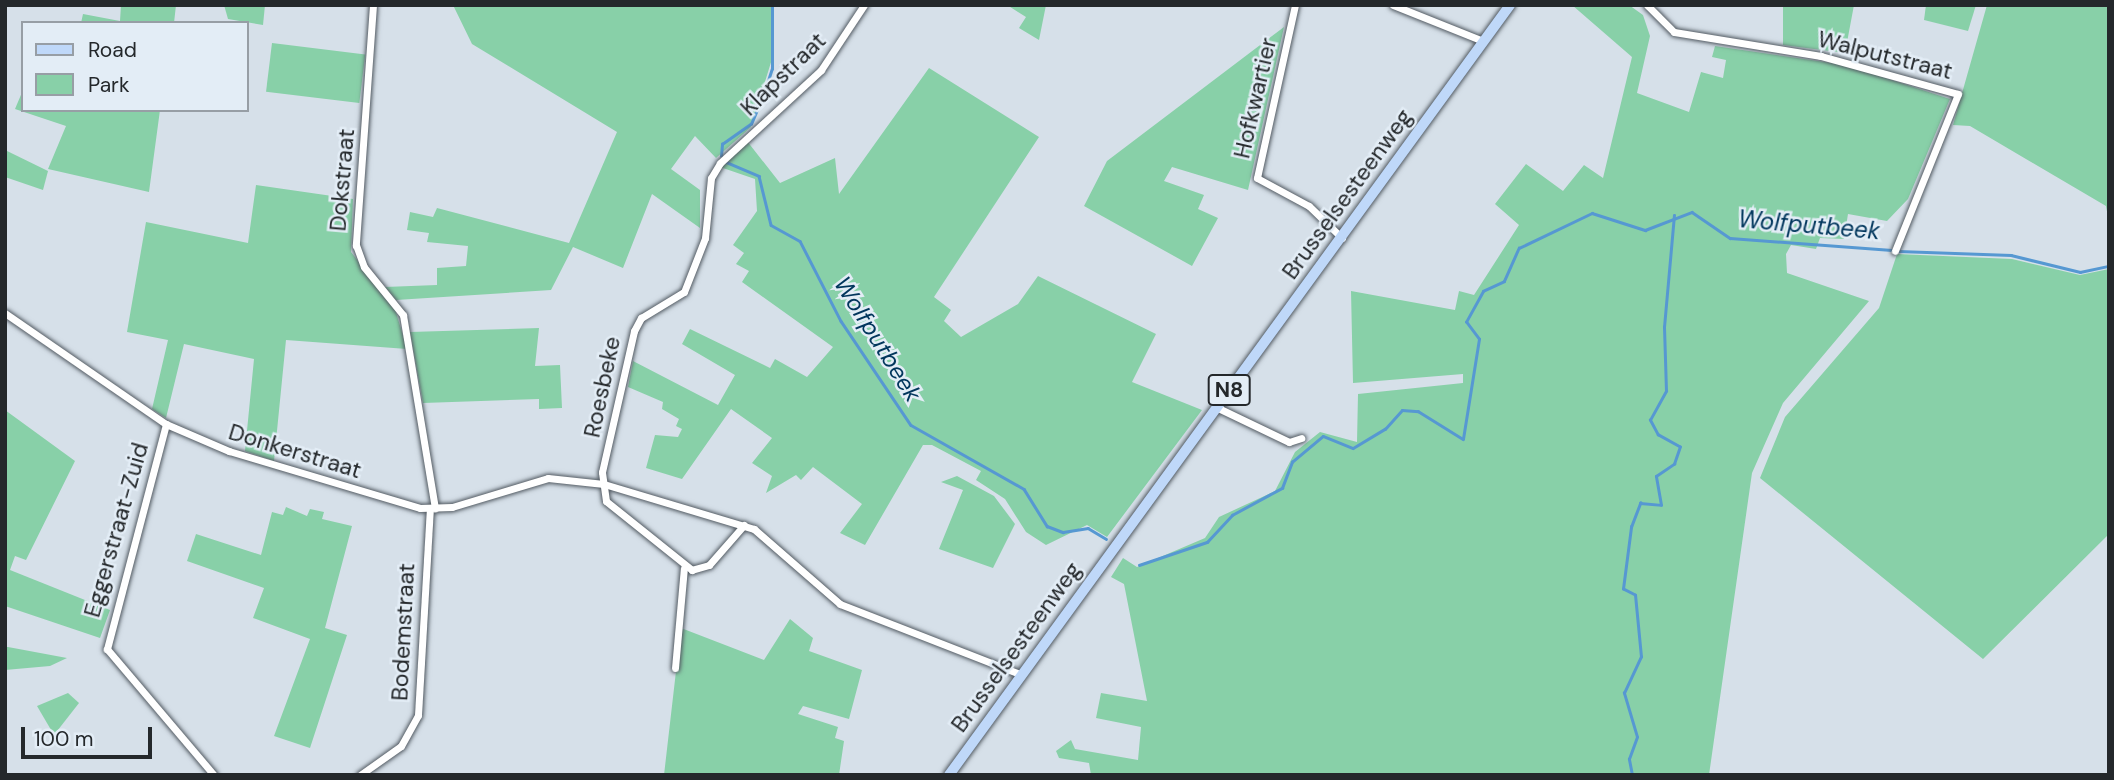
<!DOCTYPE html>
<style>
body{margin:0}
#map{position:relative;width:2114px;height:780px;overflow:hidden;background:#d6e0e9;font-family:"DM Sans",sans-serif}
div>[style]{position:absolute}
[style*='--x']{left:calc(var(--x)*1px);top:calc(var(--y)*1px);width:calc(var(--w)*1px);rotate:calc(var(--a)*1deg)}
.green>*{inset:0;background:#88d0a8;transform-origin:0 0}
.stream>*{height:2.5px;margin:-1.25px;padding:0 1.25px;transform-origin:1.25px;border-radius:1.25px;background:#5698d2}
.roads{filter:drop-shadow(0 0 2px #535b63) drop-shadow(0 0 2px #535b63)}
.minor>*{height:7px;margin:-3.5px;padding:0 3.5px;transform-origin:3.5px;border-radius:3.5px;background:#fff}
.primary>*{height:10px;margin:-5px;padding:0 5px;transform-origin:5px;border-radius:5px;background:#bfd8f9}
span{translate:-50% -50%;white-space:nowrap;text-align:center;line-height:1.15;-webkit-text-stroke:5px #e3edf6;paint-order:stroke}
.shield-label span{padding:2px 5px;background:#e3edf6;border:2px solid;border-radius:5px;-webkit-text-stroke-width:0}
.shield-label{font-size:21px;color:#24282b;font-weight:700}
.street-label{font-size:23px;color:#24282b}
.water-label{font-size:24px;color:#01365c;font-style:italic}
.frame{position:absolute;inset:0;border:7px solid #24282b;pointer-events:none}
.legend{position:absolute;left:21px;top:21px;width:228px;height:91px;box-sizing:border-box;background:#e3edf6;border:2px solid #979ea5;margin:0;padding:9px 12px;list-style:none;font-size:21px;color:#24282b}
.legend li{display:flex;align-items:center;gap:14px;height:35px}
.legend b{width:35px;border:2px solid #979ea5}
.scale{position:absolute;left:21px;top:727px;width:131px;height:32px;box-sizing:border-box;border:4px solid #24282b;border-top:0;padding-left:9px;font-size:21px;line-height:24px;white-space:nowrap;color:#24282b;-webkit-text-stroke:5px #e3edf6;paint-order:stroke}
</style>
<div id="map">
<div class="green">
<i style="clip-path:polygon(121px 5px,176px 5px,174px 23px,81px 23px,83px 14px,120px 21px)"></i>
<i style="clip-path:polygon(224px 5px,265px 5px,263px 25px,228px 19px)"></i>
<i style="clip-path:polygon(453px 5px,774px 5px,772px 59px,751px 127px,716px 158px,695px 136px,671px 169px,700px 190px,700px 228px,652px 194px,623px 268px,573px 247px,551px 290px,396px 300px,385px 287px,437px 285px,437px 268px,466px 266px,468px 246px,427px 242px,429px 233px,407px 230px,410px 212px,433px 217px,437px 208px,569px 243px,617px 132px,472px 44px)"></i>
<i style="clip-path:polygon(1007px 5px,1046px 5px,1039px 40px,1019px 28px,1026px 17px)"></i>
<i style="clip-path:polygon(1572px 5px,1629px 5px,1643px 15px,1650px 36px,1637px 93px,1689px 112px,1701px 72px,1723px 78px,1726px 60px,1712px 57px,1715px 46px,1846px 65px,1950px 99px,1908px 199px,1887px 221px,1848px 214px,1844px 239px,1820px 238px,1816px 249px,1791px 245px,1786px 254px,1787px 273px,1869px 301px,1783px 403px,1752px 473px,1709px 775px,1091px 775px,1089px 763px,1059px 758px,1056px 751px,1071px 740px,1075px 749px,1138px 760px,1141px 727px,1096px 718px,1101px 693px,1147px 701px,1124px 584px,1111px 577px,1123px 558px,1137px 567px,1205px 538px,1219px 517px,1275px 491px,1295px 452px,1320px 432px,1357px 442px,1358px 394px,1463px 383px,1463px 374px,1353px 383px,1351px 291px,1455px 310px,1459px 291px,1474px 295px,1519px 225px,1495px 204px,1526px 164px,1563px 191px,1584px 165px,1603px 178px,1632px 57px)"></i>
<i style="clip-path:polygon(1783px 5px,1854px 5px,1845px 53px,1783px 45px)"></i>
<i style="clip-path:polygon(1926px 5px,1976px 5px,1968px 31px,1924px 20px)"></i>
<i style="clip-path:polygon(1987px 5px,2109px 5px,2109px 223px,2106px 206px,1970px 126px,1953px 125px)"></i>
<i style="clip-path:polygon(1284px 27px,1248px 190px,1172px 167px,1164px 181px,1204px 195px,1198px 209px,1218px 218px,1192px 266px,1084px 206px,1107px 161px)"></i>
<i style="left:272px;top:43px;width:94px;height:49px;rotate:7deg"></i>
<i style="clip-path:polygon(929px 68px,1039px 137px,934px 297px,951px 310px,944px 321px,961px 337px,1018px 304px,1038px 276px,1156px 334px,1132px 382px,1202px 410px,1107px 537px,1087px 525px,1046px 545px,1026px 532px,1005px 499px,976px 480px,981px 471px,932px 445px,923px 445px,865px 545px,840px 533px,862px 504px,813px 467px,801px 480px,796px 475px,766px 493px,772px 476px,752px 463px,772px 438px,731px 409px,682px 479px,646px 468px,655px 435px,678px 437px,682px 429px,676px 426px,679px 419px,662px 409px,663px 402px,628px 387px,633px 361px,718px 405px,735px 375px,682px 344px,690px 329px,770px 368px,775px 359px,807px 377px,833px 347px,742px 282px,749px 271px,736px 264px,744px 253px,733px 245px,757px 211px,755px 179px,720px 167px,747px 141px,780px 183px,835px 158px,839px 194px)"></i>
<i style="clip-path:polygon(23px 90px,23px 110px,160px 110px,149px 192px,48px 169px,66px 126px,15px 109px)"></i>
<i style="clip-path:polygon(5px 150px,48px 171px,43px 190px,5px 177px)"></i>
<i style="clip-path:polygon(256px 185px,353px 199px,351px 252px,395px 309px,407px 349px,286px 340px,274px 461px,245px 451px,254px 359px,184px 344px,166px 418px,152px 409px,168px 340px,127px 332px,146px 222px,248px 243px)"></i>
<i style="clip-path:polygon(1897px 254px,2012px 259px,2080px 275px,2109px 269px,2109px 534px,1983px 659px,1760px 478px,1785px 417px,1879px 308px)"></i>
<i style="clip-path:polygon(539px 328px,535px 366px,560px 365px,562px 408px,539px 409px,539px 399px,423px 403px,410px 332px)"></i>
<i style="clip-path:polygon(5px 410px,75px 461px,26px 560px,15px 556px,10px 570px,110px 610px,100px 638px,5px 606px)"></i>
<i style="clip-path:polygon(957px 476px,994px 496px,1015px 524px,993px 568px,939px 549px,963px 490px,941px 482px)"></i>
<i style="clip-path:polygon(286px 507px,307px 516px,310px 509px,324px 512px,322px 519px,352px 526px,325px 628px,347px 635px,310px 748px,274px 736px,310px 639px,253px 618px,264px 588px,187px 561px,196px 534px,261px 555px,272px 512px,283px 515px)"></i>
<i style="clip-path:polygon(790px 619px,813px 638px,809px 651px,862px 670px,849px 719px,803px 706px,798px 714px,838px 727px,835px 738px,844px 741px,839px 775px,664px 775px,681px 628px,764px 660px)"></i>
<i style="clip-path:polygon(5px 647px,8px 647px,67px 658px,50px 666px,5px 670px)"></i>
<i style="clip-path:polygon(68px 693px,79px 703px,54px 735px,37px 706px)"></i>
</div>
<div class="stream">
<i style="--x:721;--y:156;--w:12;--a:-85"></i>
<i style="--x:722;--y:144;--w:35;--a:-35"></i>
<i style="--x:751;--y:124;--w:34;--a:-67"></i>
<i style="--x:764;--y:93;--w:25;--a:-72"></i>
<i style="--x:772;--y:69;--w:64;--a:-90"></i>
<i style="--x:726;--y:162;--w:36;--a:23"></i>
<i style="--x:759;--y:176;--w:50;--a:76.2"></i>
<i style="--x:771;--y:225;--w:33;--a:29"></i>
<i style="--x:800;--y:241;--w:90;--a:62.9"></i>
<i style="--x:841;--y:321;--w:125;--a:56.1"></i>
<i style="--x:911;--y:425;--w:130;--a:29.5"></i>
<i style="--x:1024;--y:489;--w:44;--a:58.1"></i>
<i style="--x:1047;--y:526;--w:17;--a:21"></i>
<i style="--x:1063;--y:532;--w:25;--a:-9"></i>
<i style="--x:1088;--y:528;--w:21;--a:31"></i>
<i style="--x:1898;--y:251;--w:113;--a:2"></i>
<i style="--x:2011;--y:255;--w:71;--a:13.8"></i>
<i style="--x:2080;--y:272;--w:30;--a:-12"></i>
<i style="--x:1139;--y:565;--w:72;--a:-18.7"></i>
<i style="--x:1207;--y:542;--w:37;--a:-47"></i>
<i style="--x:1232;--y:515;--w:57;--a:-28.4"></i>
<i style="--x:1282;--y:488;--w:28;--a:-69"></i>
<i style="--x:1292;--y:462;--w:40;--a:-40"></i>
<i style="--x:1323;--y:436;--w:32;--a:22"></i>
<i style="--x:1353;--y:448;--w:37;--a:-31"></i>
<i style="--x:1385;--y:429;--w:25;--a:-48"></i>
<i style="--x:1402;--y:410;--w:16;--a:4"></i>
<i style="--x:1418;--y:411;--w:53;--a:31.9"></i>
<i style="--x:1463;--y:439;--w:101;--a:-80.9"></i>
<i style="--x:1479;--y:339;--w:21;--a:-127"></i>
<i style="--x:1466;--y:322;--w:35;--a:-61"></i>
<i style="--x:1483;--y:291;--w:23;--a:-25"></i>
<i style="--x:1504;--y:281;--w:36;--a:-66"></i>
<i style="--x:1519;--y:248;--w:81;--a:-25.6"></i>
<i style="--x:1592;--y:213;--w:56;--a:17.8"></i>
<i style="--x:1645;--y:230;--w:50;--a:-21"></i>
<i style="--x:1692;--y:212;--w:46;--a:34.4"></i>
<i style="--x:1730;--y:238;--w:162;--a:4.2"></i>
<i style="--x:1632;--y:775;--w:16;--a:-101"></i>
<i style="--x:1629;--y:759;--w:23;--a:-70"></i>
<i style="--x:1637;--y:737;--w:46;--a:-106.5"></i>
<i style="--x:1624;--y:693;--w:40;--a:-65"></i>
<i style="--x:1641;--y:657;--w:62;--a:-95.5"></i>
<i style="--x:1635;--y:595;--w:13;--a:-153"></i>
<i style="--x:1623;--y:589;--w:63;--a:-82.6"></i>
<i style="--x:1631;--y:527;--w:26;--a:-69"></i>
<i style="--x:1640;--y:503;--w:21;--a:5"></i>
<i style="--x:1661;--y:505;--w:29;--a:-100"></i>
<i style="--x:1656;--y:476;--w:22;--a:-34"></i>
<i style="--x:1674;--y:464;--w:18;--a:-71"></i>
<i style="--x:1680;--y:447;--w:25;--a:-151"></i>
<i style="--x:1658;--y:435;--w:17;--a:-118"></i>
<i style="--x:1650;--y:420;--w:33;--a:-61"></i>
<i style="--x:1666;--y:391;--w:64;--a:-91.8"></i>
<i style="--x:1664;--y:327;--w:112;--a:-84.9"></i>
</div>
<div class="roads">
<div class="minor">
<i style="--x:373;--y:5;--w:241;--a:94.1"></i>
<i style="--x:356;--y:245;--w:23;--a:70"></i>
<i style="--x:364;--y:267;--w:62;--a:50.9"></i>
<i style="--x:403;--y:315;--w:196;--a:80.6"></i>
<i style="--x:1295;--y:5;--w:177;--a:102.4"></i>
<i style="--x:1257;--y:178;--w:59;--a:28.3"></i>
<i style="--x:1309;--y:206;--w:46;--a:44.1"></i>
<i style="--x:1393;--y:5;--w:97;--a:21.8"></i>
<i style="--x:1647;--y:5;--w:38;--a:45"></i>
<i style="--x:1674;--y:32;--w:149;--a:9.3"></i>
<i style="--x:1821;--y:56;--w:142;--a:15.5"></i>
<i style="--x:1958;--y:94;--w:169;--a:111.9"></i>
<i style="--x:5;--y:313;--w:196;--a:34.6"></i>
<i style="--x:166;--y:424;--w:69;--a:23.2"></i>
<i style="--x:229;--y:451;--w:199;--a:16.6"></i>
<i style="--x:420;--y:508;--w:32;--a:-2"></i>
<i style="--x:452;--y:507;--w:100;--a:-16.8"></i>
<i style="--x:548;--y:478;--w:56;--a:6.1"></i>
<i style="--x:604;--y:484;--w:157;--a:16.7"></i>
<i style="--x:754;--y:529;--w:114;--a:41.1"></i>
<i style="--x:840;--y:604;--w:195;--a:21.3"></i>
<i style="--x:1216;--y:407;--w:81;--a:25.6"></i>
<i style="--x:1289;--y:442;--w:13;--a:-18"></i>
<i style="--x:166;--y:424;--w:233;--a:104.7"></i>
<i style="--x:107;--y:649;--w:165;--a:49.7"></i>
<i style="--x:744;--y:525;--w:53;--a:131.2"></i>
<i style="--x:709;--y:565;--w:18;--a:164"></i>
<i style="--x:692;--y:570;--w:110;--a:-141.3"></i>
<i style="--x:606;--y:501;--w:29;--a:-98"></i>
<i style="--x:602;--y:472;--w:145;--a:-77.2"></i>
<i style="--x:634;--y:331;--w:15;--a:-62"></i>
<i style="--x:641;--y:318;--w:50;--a:-31.2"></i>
<i style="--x:684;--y:292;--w:58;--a:-68.7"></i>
<i style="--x:705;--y:238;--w:60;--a:-84.3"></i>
<i style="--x:711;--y:178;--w:17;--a:-59"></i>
<i style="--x:720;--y:163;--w:137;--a:-42.6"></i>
<i style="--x:821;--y:70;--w:78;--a:-56.5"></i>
<i style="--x:675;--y:668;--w:100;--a:-84.9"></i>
<i style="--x:360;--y:775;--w:50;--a:-35.3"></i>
<i style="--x:401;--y:746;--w:35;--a:-61"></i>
<i style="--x:418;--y:715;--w:207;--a:-86.7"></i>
</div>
<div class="primary">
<i style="--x:949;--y:775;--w:953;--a:-53.92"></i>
</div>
</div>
<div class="shield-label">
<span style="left:1229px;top:390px">N8</span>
</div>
<div class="street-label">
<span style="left:1885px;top:55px;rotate:14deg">Walputstraat</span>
<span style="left:783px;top:74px;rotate:-44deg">Klapstraat</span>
<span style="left:1255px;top:98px;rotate:-77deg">Hofkwartier</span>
<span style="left:342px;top:180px;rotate:-85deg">Dokstraat</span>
<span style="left:1347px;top:194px;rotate:-54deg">Brusselsesteenweg</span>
<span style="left:602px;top:387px;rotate:-78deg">Roesbeke</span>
<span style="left:295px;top:451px;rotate:17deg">Donkerstraat</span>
<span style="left:116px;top:530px;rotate:-74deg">Eggerstraat-Zuid</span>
<span style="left:403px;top:632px;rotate:-87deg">Bodemstraat</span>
<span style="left:1016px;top:647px;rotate:-54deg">Brusselsesteenweg</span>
</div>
<div class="water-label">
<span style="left:1809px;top:225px;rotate:5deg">Wolfputbeek</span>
<span style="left:878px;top:339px;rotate:58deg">Wolfputbeek</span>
</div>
<div class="frame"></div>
<ul class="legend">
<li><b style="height:9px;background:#bfd8f9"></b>Road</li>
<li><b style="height:19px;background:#88d0a8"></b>Park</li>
</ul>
<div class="scale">100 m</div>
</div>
